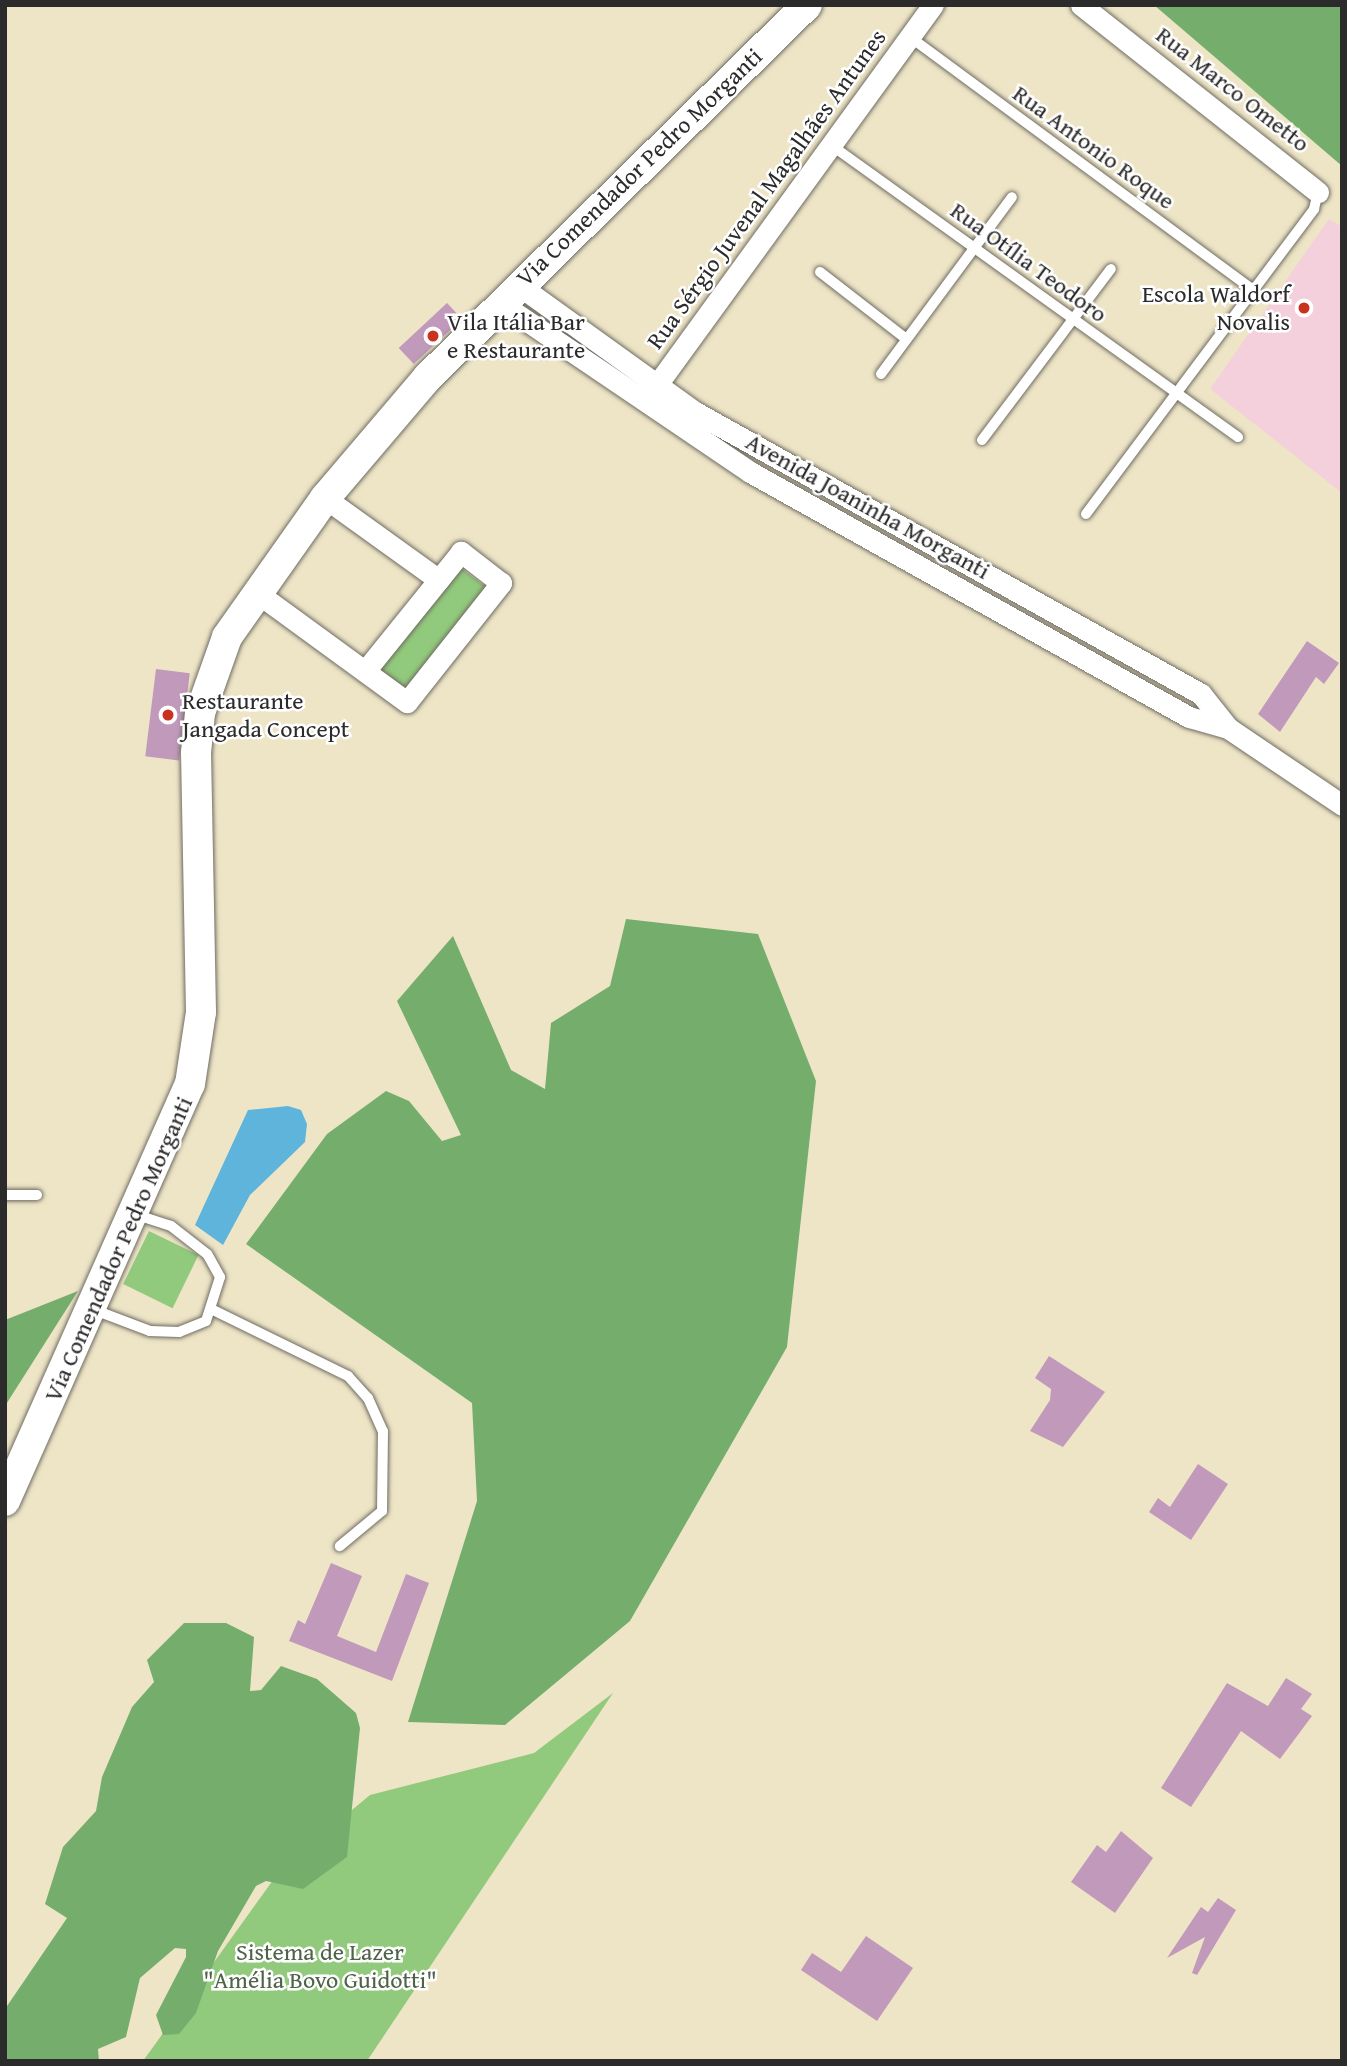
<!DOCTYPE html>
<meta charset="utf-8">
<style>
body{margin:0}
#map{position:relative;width:1347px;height:2066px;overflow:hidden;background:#eee5c7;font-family:"Gentium Book Plus",serif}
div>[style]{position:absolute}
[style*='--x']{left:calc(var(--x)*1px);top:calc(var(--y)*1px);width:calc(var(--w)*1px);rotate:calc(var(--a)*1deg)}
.built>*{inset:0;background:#f4cfdc}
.green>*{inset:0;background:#92ca7d;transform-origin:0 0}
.forest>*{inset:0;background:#75ae6c}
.water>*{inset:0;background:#5eb4db}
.building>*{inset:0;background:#c099bb;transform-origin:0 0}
.roads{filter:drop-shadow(0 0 2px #6f6c62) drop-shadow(0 0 2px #6f6c62)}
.lane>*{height:10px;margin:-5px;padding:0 5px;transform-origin:5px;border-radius:5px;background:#fff}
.street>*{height:21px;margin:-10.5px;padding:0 10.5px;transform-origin:10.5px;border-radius:10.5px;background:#fff}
.secondary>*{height:30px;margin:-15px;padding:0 15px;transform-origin:15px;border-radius:15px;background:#fff}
.dots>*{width:19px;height:19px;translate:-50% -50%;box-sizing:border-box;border:4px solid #fff;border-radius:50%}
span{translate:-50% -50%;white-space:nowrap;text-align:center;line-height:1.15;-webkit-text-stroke:5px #fff;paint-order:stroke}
.street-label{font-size:24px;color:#2b2b2b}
.poi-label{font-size:24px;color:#2b2b2b}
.right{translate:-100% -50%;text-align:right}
.left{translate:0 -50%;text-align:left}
.park-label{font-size:24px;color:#4f6348}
.frame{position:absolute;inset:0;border:7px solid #2b2b2b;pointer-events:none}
</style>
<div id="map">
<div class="built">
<i style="clip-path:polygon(1329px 219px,1342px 227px,1342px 493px,1210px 389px)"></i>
</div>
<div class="green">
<i style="left:458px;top:566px;width:39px;height:134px;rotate:37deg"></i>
<i style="left:149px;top:1231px;width:55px;height:59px;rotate:26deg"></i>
<i style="clip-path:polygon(613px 1693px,367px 2061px,143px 2061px,281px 1869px,370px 1795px,534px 1753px)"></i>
</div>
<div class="forest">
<i style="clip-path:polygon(1154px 5px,1342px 5px,1342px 166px)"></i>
<i style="clip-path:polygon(626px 919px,758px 934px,816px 1081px,787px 1347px,630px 1621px,505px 1725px,408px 1722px,477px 1501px,472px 1403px,246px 1244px,327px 1134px,386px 1091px,409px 1101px,442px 1141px,461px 1135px,397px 1001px,453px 936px,511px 1070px,545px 1089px,551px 1023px,610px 986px)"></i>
<i style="clip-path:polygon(78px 1291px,5px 1406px,5px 1320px)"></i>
<i style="clip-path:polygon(184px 1623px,226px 1623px,254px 1637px,250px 1691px,261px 1690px,281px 1666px,317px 1679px,356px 1713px,360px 1728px,347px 1857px,303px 1889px,266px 1881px,256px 1886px,218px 1951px,196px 2013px,179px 2034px,163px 2035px,156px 2015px,186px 1957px,186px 1949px,175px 1948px,140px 1978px,126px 2037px,98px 2049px,99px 2061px,5px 2061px,5px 2009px,67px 1918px,45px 1904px,63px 1847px,96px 1811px,102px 1777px,132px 1707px,154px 1682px,147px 1660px)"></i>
</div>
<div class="water">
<i style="clip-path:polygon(288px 1106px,301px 1110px,307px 1124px,305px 1142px,250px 1195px,223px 1245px,195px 1225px,248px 1110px)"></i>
</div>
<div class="building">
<i style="left:447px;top:303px;width:22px;height:66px;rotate:47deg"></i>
<i style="clip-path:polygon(1307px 641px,1339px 663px,1324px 684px,1316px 677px,1280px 732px,1258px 714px)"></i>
<i style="left:156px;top:669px;width:34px;height:88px;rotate:7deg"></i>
<i style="clip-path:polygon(1049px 1356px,1105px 1392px,1063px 1447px,1030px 1431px,1050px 1400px,1051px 1389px,1035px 1378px)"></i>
<i style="clip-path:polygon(1198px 1464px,1228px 1484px,1191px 1540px,1149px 1512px,1158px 1498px,1170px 1507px)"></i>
<i style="clip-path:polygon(331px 1563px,362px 1576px,337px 1636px,376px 1652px,406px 1574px,429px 1583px,392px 1681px,289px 1641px,298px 1620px,305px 1624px)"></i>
<i style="clip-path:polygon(1286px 1678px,1312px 1694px,1301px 1709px,1312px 1716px,1280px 1759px,1241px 1731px,1191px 1807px,1161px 1788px,1227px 1683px,1268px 1706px)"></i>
<i style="clip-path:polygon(1121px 1831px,1153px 1858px,1115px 1913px,1071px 1882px,1097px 1845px,1106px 1852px)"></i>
<i style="clip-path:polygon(1218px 1898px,1236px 1910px,1197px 1975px,1192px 1973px,1205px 1937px,1167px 1958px,1201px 1907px,1208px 1912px)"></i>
<i style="clip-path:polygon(866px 1936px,913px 1968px,877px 2021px,801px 1970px,812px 1953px,841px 1972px)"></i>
</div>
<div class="roads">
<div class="lane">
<i style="--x:910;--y:37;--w:426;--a:36.4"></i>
<i style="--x:831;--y:145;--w:501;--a:35.66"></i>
<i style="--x:820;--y:272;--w:108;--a:37.8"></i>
<i style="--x:881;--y:374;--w:220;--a:-53.5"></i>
<i style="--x:982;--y:440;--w:214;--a:-53"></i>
<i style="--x:1086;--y:514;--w:381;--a:-53.2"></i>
<i style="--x:1314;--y:209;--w:17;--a:-77"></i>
<i style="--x:5;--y:1195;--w:32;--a:0"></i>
<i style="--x:92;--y:1309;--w:62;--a:20.8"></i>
<i style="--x:150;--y:1331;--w:29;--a:2"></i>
<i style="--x:179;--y:1332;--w:29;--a:-22"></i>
<i style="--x:206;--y:1321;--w:46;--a:-72.3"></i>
<i style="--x:220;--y:1277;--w:26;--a:-119"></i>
<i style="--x:207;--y:1254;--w:46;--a:-142.1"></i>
<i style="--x:171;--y:1226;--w:38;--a:-162"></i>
<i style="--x:211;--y:1309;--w:153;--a:26.1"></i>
<i style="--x:348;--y:1376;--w:30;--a:48"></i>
<i style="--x:368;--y:1398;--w:36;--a:66"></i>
<i style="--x:383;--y:1431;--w:80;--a:90.7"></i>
<i style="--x:382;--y:1511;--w:55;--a:140.2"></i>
</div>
<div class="street">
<i style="--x:1081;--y:5;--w:302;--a:38.3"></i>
<i style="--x:517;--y:284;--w:219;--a:35.7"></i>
<i style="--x:695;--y:412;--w:579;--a:29.13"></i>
<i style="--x:1201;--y:694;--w:43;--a:51.5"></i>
<i style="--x:499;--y:302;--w:303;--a:34.1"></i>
<i style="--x:750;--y:472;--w:503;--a:29.17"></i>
<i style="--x:1189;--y:717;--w:41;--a:15.8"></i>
<i style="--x:1228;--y:728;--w:138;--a:34"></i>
<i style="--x:648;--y:397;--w:485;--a:-54"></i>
<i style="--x:325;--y:498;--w:140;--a:35.7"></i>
<i style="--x:256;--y:592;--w:187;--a:36.1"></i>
<i style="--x:407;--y:702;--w:152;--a:-51.7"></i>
<i style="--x:501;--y:583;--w:51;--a:-142.2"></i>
<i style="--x:461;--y:552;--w:153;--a:128.9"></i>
</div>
<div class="secondary">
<i style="--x:5;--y:1501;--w:456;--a:-66.1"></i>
<i style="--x:190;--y:1084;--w:73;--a:-81.3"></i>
<i style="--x:201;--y:1012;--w:259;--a:-91.1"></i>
<i style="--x:196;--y:753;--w:40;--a:-84.3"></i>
<i style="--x:200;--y:713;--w:81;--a:-70.4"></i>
<i style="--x:227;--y:637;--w:170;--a:-54.8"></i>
<i style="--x:325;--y:498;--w:159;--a:-49.6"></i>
<i style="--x:428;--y:377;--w:531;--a:-44.47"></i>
</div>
</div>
<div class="dots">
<i style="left:1304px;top:308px;background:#c8321e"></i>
<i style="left:433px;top:336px;background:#c8321e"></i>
<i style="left:168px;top:715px;background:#c8321e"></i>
</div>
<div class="street-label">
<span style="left:1233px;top:89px;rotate:38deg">Rua Marco Ometto</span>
<span style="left:1094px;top:147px;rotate:36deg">Rua Antonio Roque</span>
<span style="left:639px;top:167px;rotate:-44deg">Via Comendador Pedro Morganti</span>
<span style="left:766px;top:189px;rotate:-54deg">Rua Sérgio Juvenal Magalhães Antunes</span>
<span style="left:1029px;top:262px;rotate:36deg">Rua Otília Teodoro</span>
<span style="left:868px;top:506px;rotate:29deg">Avenida Joaninha Morganti</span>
<span style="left:118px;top:1249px;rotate:-66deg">Via Comendador Pedro Morganti</span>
</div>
<div class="poi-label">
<span class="right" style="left:1290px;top:308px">Escola Waldorf<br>Novalis</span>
<span class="left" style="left:447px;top:336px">Vila Itália Bar<br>e Restaurante</span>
<span class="left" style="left:182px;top:715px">Restaurante<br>Jangada Concept</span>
</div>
<div class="park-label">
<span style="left:320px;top:1966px">Sistema de Lazer<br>"Amélia Bovo Guidotti"</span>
</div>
<div class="frame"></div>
</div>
